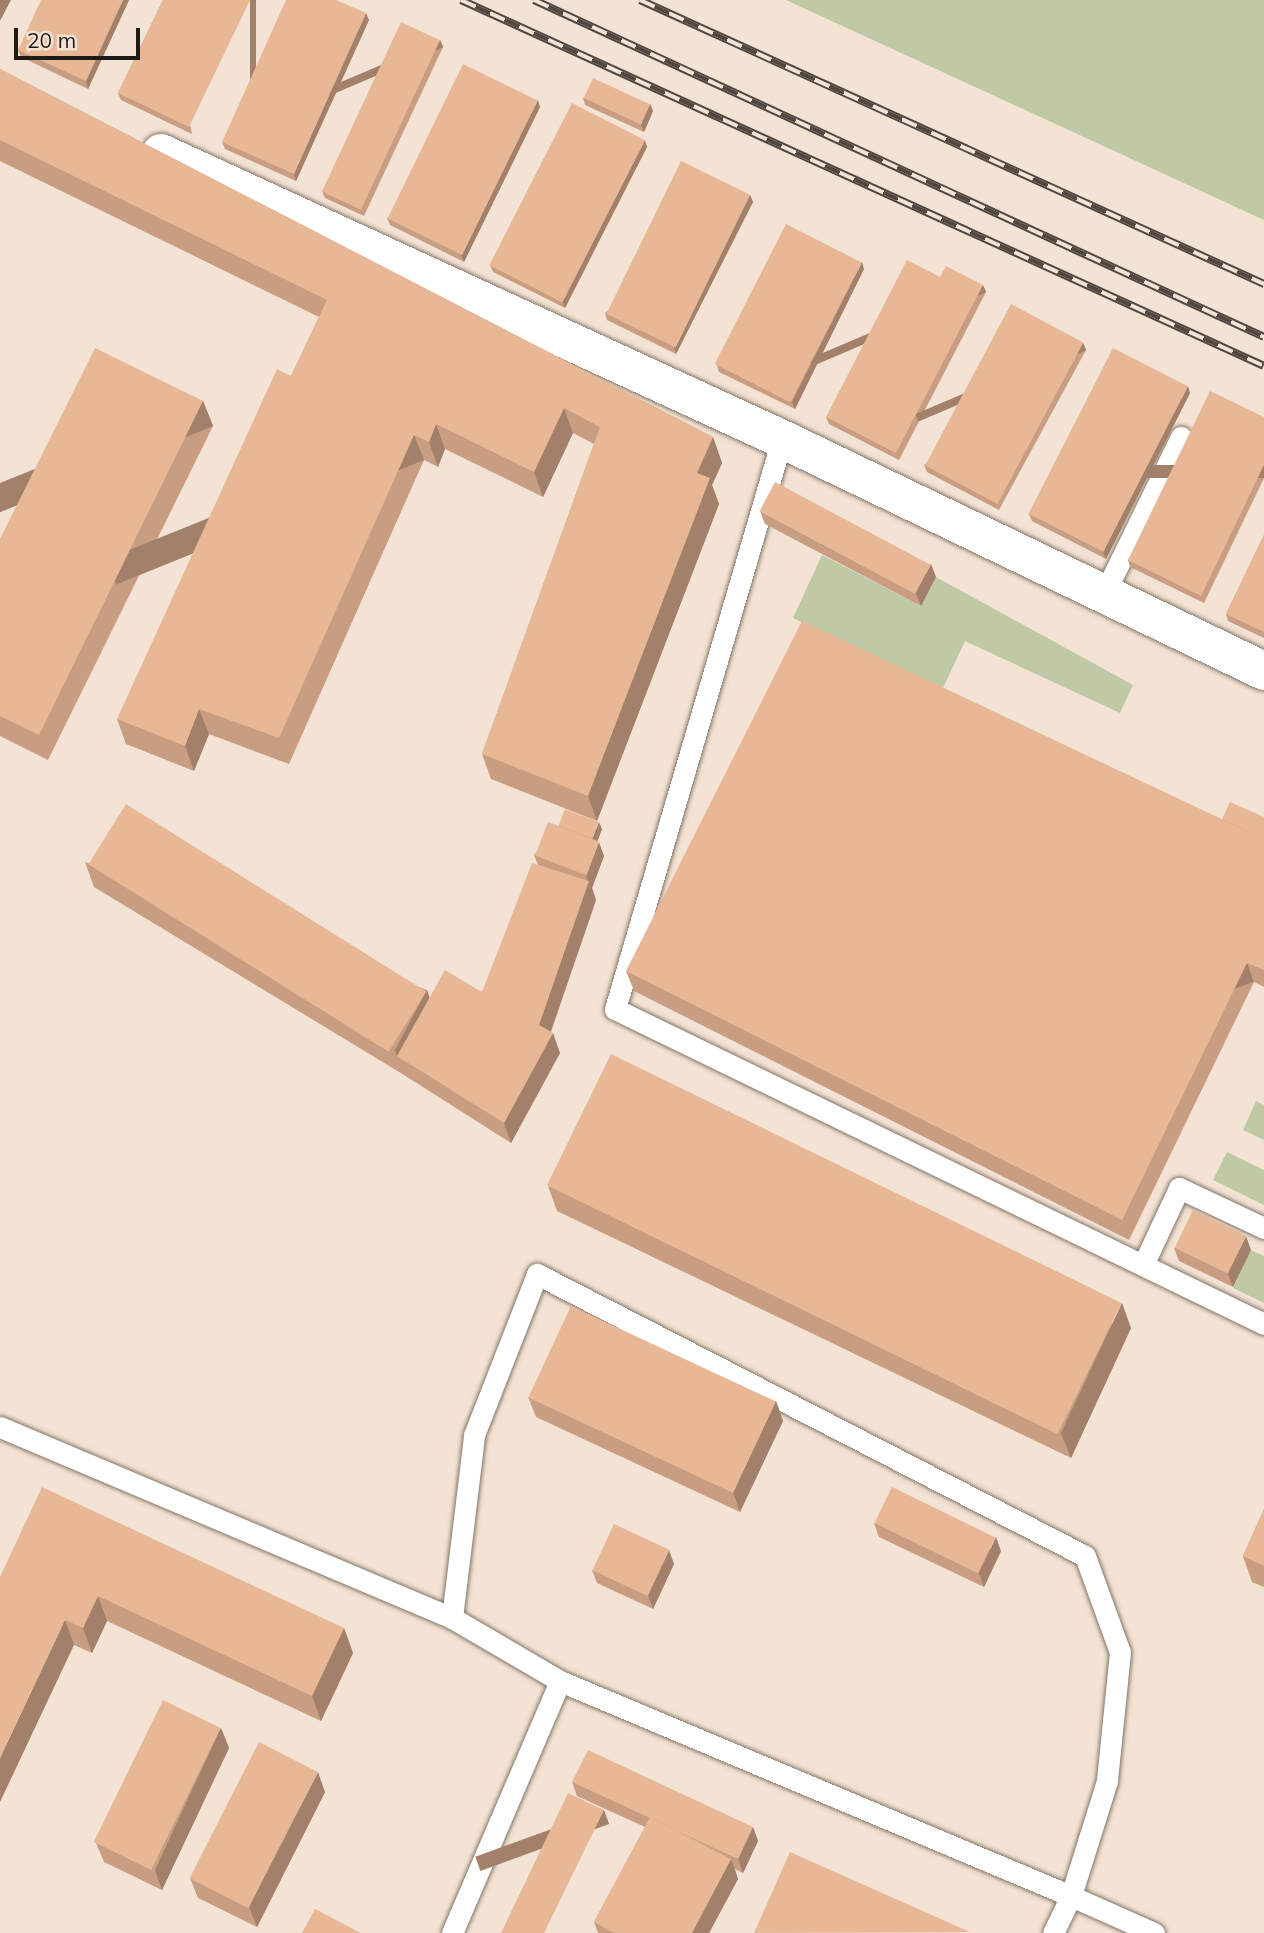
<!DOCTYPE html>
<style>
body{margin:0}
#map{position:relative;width:1264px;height:1933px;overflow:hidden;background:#f3e3d4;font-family:Mulish,sans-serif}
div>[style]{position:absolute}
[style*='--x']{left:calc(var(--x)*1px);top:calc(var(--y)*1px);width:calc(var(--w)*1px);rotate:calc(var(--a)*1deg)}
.green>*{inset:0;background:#bfc9a5}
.roads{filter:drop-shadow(0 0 2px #827467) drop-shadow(0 0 2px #827467)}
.lane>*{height:21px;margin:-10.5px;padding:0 10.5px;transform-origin:10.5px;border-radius:10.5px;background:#fff}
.street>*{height:38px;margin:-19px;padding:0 19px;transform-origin:19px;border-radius:19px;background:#fff}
.rail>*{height:8px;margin-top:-4px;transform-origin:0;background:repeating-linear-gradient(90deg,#f3e3d4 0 16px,#4f4740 0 32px);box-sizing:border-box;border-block:2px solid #4f4740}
.wall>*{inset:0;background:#c89d81}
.shaded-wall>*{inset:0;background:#a28069;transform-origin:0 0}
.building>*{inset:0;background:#e8b796;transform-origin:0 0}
span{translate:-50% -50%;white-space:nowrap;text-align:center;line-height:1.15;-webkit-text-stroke:7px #f3e3d4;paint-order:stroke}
.scale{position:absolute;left:14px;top:28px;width:126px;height:32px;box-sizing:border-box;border:4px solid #201a15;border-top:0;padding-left:9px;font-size:21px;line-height:24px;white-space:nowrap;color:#201a15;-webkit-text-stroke:5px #f3e3d4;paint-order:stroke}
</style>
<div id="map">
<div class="green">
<i style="clip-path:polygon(786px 0,1264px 0,1264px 220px)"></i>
<i style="clip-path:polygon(822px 555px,921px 606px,936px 577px,1133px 685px,1120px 713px,965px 641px,943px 688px,793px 618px)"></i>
<i style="clip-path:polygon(1256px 1101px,1264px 1105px,1264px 1140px,1243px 1130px)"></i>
<i style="clip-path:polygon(1227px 1152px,1264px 1170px,1264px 1205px,1213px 1180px)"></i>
<i style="clip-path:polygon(1251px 1250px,1264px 1256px,1264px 1303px,1233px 1288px)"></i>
</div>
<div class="roads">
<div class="lane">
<i style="--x:782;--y:439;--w:594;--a:106.33"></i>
<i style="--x:615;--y:1009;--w:721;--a:25.89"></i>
<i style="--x:1104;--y:594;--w:175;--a:-63.9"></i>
<i style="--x:1143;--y:1265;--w:85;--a:-64.9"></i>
<i style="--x:1179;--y:1188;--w:94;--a:25.2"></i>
<i style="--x:537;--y:1274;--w:616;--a:27.23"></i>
<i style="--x:1085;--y:1556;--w:102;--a:70"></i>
<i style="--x:1120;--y:1652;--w:130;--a:95.8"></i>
<i style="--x:1107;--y:1781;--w:121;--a:107.4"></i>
<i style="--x:1071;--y:1896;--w:554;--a:-157.18"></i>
<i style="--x:560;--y:1681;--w:125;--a:-149.7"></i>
<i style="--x:452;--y:1618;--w:184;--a:-83.1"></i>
<i style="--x:474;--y:1435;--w:173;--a:-68.6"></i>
<i style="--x:0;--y:1427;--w:491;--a:22.9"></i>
<i style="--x:452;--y:1933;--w:274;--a:-66.8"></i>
<i style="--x:1053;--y:1933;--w:41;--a:-64.1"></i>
<i style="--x:1071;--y:1896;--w:91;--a:24"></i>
</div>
<div class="street">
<i style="--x:161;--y:153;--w:684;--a:24.73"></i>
<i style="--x:782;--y:439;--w:535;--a:25.7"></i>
</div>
</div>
<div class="rail">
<i style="--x:461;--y:0;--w:882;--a:24.5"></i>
<i style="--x:534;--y:0;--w:804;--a:24.78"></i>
<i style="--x:640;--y:0;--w:686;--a:24.47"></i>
</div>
<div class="wall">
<i style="clip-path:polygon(129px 0,88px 89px,21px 57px,18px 50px)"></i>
<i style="clip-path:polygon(163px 0,192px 134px,121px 100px,118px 93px)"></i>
<i style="clip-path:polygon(369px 20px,296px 181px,225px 149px,222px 142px)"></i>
<i style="clip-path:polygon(440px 40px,443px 47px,364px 216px,325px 198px,322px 191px)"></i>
<i style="clip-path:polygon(0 69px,713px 437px,722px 463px,712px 485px,719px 504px,597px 821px,491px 779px,482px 754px,594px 444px,573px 433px,543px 497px,445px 449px,438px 467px,424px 460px,289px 764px,209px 734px,194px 771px,126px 744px,117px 719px,291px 376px,319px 317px,0 161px)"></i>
<i style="clip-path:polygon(583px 98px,650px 104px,653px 111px,644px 132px,585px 105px)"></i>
<i style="clip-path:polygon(540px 107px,464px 262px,390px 225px,387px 218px)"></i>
<i style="clip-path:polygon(647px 147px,565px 308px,493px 272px,490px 265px)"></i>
<i style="clip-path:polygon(750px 195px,753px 202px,676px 354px,607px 320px,605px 313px)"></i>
<i style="clip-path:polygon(864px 269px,795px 409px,719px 372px,717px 365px)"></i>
<i style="clip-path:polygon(940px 277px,986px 292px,899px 460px,829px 424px,826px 417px)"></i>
<i style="clip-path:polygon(1083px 343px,1086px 350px,999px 510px,927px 472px,924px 465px)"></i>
<i style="clip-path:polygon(1190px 393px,1106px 559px,1032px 521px,1029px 514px)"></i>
<i style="clip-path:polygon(203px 401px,213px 426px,48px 760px,0 736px,0 539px)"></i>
<i style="clip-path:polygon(1264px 417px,1264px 478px,1204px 603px,1130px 567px,1128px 560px)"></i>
<i style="clip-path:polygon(760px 511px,936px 577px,921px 606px,765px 524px)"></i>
<i style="clip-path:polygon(1264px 535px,1264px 638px,1228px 621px,1226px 614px)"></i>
<i style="clip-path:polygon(1264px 817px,1264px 987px,1254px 982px,1129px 1240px,634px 991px,626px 971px,1222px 819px)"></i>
<i style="clip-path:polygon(558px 826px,602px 829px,597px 841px,604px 856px,592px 888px,596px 900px,551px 1032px,560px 1053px,511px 1143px,404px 1075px,94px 887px,85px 862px,427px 990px,429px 998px,482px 992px,538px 865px,534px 855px)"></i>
<i style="clip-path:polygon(548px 1186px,1131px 1328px,1071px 1458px,557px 1211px)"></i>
<i style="clip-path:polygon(1174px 1248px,1251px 1250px,1233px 1287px,1179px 1261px)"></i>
<i style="clip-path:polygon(528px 1397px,776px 1401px,783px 1421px,740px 1512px,536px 1417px)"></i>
<i style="clip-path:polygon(1264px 1509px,1264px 1587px,1252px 1582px,1243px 1556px)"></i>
<i style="clip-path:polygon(874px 1523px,1001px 1551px,984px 1587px,879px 1537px)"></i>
<i style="clip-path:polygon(674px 1564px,653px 1609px,597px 1583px,592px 1570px)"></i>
<i style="clip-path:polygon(0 1577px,344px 1628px,353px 1653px,321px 1721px,107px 1621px,92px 1653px,74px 1645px)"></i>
<i style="clip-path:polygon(221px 1728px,229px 1748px,162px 1890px,104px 1862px,96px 1843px)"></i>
<i style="clip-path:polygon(572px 1782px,753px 1827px,758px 1841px,743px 1873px,735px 1869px,738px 1879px,709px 1933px,598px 1933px,594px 1922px,645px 1827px,577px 1796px)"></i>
<i style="clip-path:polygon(325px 1792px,257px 1927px,198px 1898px,190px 1878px)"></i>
</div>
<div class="shaded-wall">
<i style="clip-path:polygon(0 0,11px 0,0 21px)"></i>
<i style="clip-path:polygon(123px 0,129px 0,88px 89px,86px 81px)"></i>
<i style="left:250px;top:0;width:6px;height:141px"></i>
<i style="clip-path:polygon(366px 13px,369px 20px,296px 181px,294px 174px)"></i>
<i style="left:440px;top:40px;width:8px;height:187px;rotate:67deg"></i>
<i style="clip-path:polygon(538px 100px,540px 107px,464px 262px,461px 255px)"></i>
<i style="clip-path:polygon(650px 104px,653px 111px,644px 132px,641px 125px)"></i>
<i style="clip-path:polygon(645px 140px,647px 147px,565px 308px,562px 301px)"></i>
<i style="clip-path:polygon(750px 195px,753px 202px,676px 354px,674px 347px)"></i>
<i style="clip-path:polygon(862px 262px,864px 269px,795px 409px,792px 402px)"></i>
<i style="left:983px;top:285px;width:8px;height:189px;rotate:67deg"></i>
<i style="left:1083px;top:343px;width:8px;height:182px;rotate:67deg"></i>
<i style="clip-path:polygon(1188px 386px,1190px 393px,1106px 559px,1103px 552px)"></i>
<i style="left:203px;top:401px;width:27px;height:372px;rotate:68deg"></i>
<i style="clip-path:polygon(564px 408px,573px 433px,543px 497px,534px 472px)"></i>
<i style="clip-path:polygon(436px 424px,445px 449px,438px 467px,429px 442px)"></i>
<i style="left:414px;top:435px;width:27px;height:332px;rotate:68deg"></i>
<i style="clip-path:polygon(713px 437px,722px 463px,712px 485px,719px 504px,597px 821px,588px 796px,697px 473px)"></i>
<i style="left:1264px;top:465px;width:13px;height:145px;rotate:90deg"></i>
<i style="clip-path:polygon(931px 564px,936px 577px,921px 606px,916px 593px)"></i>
<i style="clip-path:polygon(199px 709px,209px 734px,194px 771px,185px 746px)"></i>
<i style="clip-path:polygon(599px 822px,602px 829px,595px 848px,592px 841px)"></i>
<i style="clip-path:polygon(599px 842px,604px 856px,592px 888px,596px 900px,546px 1045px,539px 1025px,588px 882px,586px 876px)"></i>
<i style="left:1247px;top:963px;width:20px;height:286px;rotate:70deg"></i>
<i style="clip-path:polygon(427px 990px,436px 1016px,397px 1056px,395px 1050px)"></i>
<i style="clip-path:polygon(553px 1033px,560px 1053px,511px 1143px,504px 1123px)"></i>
<i style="clip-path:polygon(1246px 1236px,1251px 1250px,1233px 1287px,1228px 1274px)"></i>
<i style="clip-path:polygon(1122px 1303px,1131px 1328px,1071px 1458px,1061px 1433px)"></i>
<i style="clip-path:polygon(776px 1401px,783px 1421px,740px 1512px,733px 1492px)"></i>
<i style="clip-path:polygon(996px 1537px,1001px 1551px,984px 1587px,979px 1573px)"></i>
<i style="clip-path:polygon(669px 1550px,674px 1564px,653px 1609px,648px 1595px)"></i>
<i style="clip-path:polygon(98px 1596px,107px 1621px,92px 1653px,83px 1628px)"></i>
<i style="clip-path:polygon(65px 1620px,74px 1645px,0 1802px,0 1758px)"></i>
<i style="clip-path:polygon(344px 1628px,353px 1653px,321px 1721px,312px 1696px)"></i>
<i style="clip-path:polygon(221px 1728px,229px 1748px,162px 1890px,155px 1870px)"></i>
<i style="clip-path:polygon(318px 1772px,325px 1792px,257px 1927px,249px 1907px)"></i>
<i style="left:604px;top:1810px;width:15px;height:137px;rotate:70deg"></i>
<i style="clip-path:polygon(753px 1827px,758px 1841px,743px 1873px,738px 1859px)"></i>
<i style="clip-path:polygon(731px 1859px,738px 1879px,709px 1933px,692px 1933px)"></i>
</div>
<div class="building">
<i style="clip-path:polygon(41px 0,123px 0,86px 81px,18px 50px)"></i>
<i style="clip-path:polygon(163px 0,250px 0,189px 127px,118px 93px)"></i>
<i style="clip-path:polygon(286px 0,336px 0,366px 13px,294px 174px,222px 142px)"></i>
<i style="left:401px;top:22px;width:43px;height:187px;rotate:25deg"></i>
<i style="left:463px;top:64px;width:83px;height:172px;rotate:26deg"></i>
<i style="clip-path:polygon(0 69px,713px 437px,697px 473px,710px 478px,588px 796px,482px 754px,600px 427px,564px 408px,534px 472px,436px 424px,429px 442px,414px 435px,279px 738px,199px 709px,185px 746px,117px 719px,277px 369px,291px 376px,327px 300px,0 140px)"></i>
<i style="left:593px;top:78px;width:63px;height:22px;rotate:25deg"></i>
<i style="left:572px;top:103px;width:82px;height:182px;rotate:27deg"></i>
<i style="left:681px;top:161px;width:77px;height:170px;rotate:26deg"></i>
<i style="left:786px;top:224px;width:85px;height:157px;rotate:27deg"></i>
<i style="clip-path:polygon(907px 260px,940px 277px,946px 266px,983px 285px,896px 453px,826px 417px)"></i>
<i style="left:1011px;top:304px;width:82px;height:183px;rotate:28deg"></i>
<i style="clip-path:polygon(95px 348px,203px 401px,39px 735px,0 716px,0 539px)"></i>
<i style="left:1113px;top:348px;width:84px;height:186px;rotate:27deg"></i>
<i style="clip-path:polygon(1210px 391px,1264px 417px,1264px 465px,1201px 596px,1128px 560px)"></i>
<i style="left:775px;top:482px;width:176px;height:33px;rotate:28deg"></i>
<i style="clip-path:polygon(1264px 535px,1264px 632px,1226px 614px)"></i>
<i style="clip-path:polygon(802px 621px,1264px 839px,1264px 970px,1247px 963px,1122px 1220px,626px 971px)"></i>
<i style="clip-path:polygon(1230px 802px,1264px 817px,1264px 839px,1222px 819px)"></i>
<i style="left:126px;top:804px;width:354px;height:71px;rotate:32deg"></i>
<i style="left:565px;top:809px;width:36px;height:18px;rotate:21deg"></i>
<i style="left:548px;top:822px;width:55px;height:36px;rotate:21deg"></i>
<i style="clip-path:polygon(532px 863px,589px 881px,539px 1025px,553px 1033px,504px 1123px,397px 1056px,445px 970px,482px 992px)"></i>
<i style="left:611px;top:1054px;width:568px;height:146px;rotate:26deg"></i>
<i style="left:1193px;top:1210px;width:59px;height:42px;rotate:26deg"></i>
<i style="left:571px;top:1306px;width:226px;height:101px;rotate:25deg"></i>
<i style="clip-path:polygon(42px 1487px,344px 1628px,312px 1696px,98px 1596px,83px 1628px,65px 1620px,0 1758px,0 1577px)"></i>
<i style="left:892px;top:1487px;width:115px;height:40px;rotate:26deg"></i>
<i style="clip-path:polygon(1264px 1509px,1264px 1566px,1243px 1556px)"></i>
<i style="left:614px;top:1524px;width:61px;height:51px;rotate:25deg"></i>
<i style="left:163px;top:1700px;width:64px;height:158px;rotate:26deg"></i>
<i style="left:259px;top:1742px;width:66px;height:153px;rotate:27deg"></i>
<i style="clip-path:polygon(588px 1750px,753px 1827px,738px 1859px,677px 1831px,650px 1817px,650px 1818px,572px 1782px)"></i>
<i style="clip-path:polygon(568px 1793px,604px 1810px,544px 1933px,501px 1933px)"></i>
<i style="clip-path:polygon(650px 1817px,731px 1859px,692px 1933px,614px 1933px,594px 1922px)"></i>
<i style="clip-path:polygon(790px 1852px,970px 1932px,754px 1933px)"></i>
<i style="clip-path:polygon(315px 1909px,361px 1933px,302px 1933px)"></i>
</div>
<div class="scale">20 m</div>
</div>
